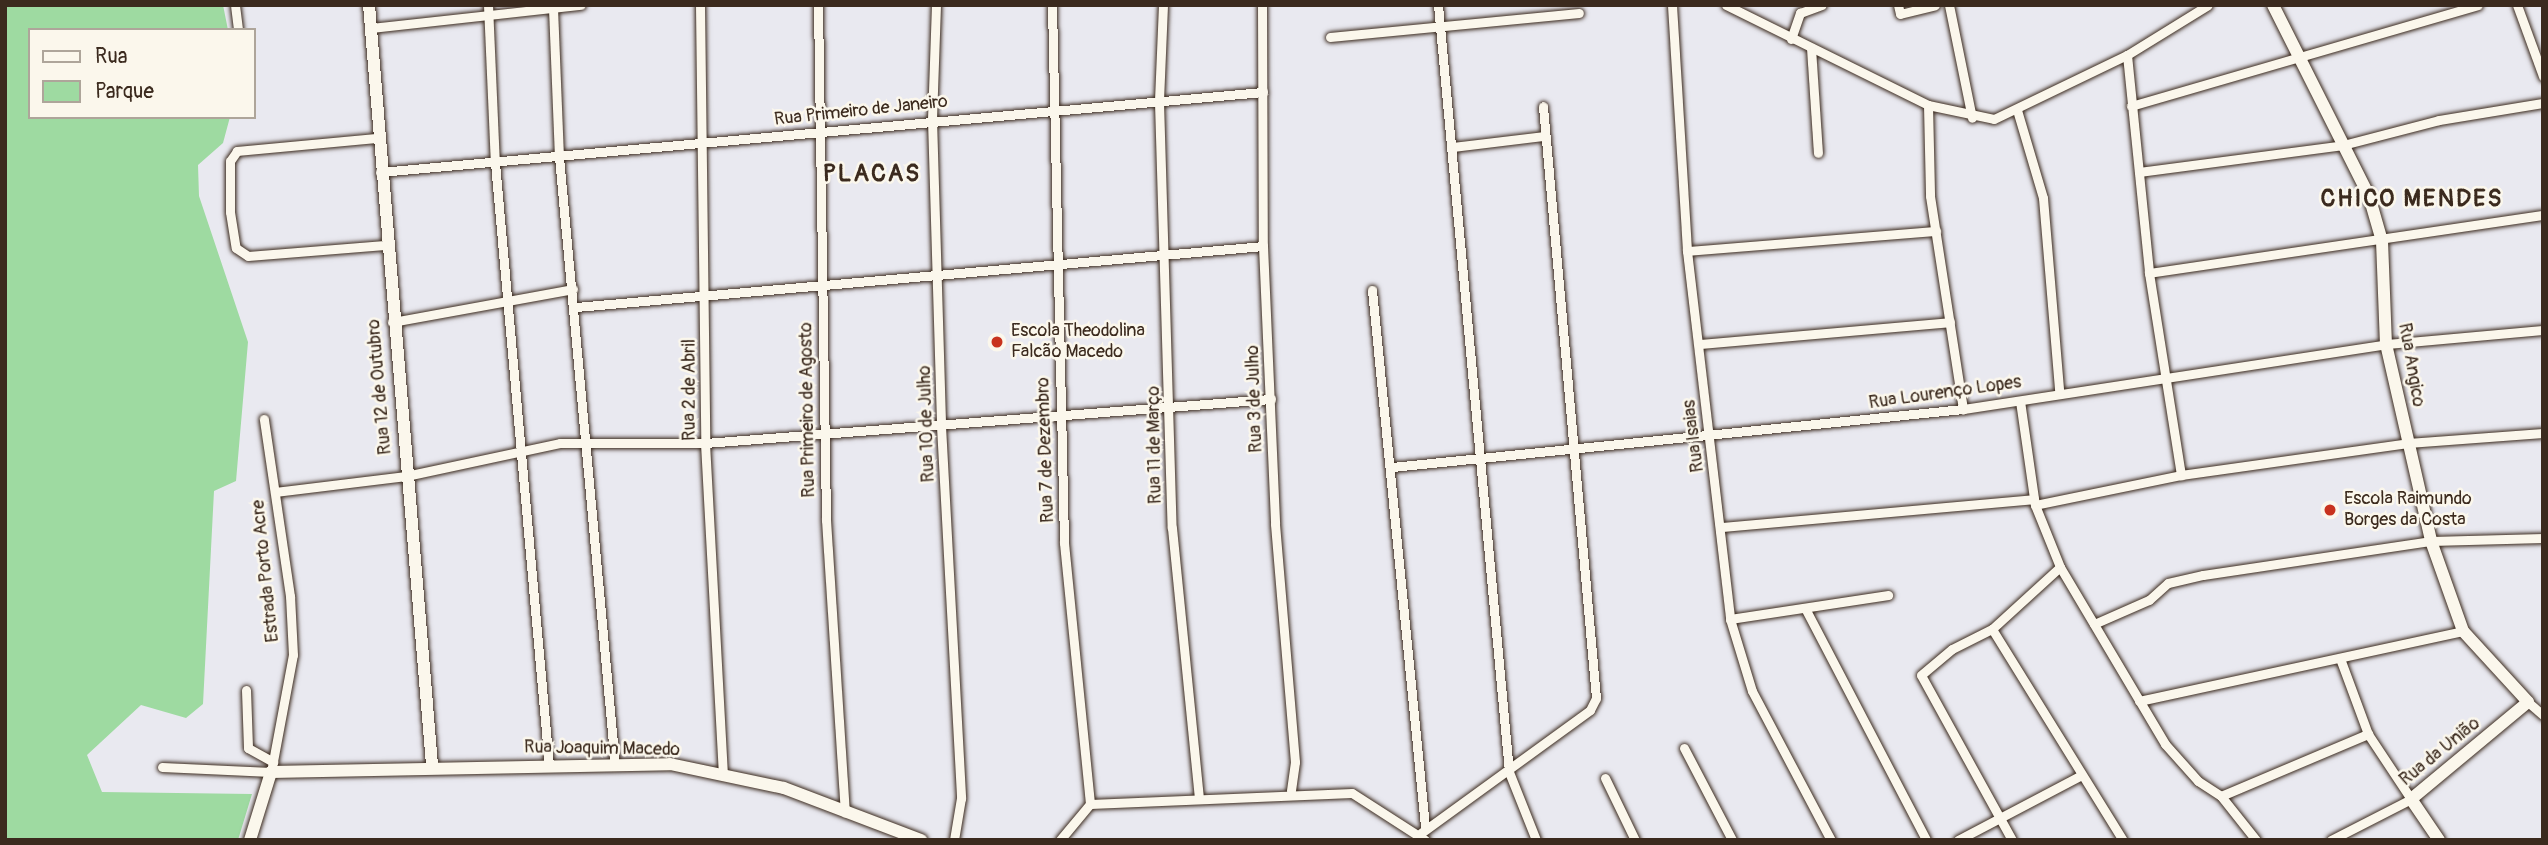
<!DOCTYPE html>
<meta charset="utf-8">
<style>
body{margin:0}
#map{position:relative;width:2548px;height:845px;overflow:hidden;background:#e9e9f0;font-family:Pangolin,sans-serif}
div>[style]{position:absolute}
[style*='--x']{left:calc(var(--x)*1px);top:calc(var(--y)*1px);width:calc(var(--w)*1px);rotate:calc(var(--a)*1deg)}
.green>*{inset:0;background:#9edaa1}
.roads{filter:drop-shadow(0 0 2px #3b2a1e) drop-shadow(0 0 2px #3b2a1e)}
.street>*{height:9px;margin:-4.5px;padding:0 4.5px;transform-origin:4.5px;border-radius:4.5px;background:#fbf7ec}
.secondary>*{height:12px;margin:-6px;padding:0 6px;transform-origin:6px;border-radius:6px;background:#fbf7ec}
.dots>*{width:19px;height:19px;translate:-50% -50%;box-sizing:border-box;border:4px solid #fbf7ec;border-radius:50%}
span{translate:-50% -50%;white-space:nowrap;text-align:center;line-height:1.15;-webkit-text-stroke:5px #fbf7ec;paint-order:stroke}
.street-label{font-size:18px;color:#3b2a1e}
.poi-label{font-size:18px;color:#3b2a1e}
.left{translate:0 -50%;text-align:left}
.district-label{font-size:24px;color:#3b2a1e;font-weight:700;letter-spacing:2px}
.frame{position:absolute;inset:0;border:7px solid #3b2a1e;pointer-events:none}
.legend{position:absolute;left:28px;top:28px;width:228px;height:91px;box-sizing:border-box;background:#fbf7ec;border:2px solid #aea59a;margin:0;padding:9px 12px;list-style:none;font-size:21px;color:#3b2a1e}
.legend li{display:flex;align-items:center;gap:14px;height:35px}
.legend b{width:35px;border:2px solid #aea59a}
</style>
<div id="map">
<div class="green">
<i style="clip-path:polygon(5px 5px,223px 5px,228px 30px,30px 30px,30px 117px,230px 117px,223px 143px,198px 165px,199px 196px,248px 342px,236px 481px,214px 491px,203px 704px,186px 718px,141px 705px,87px 755px,102px 792px,252px 794px,238px 840px,5px 840px)"></i>
</div>
<div class="roads">
<div class="street">
<i style="--x:235;--y:5;--w:25;--a:83"></i>
<i style="--x:488;--y:5;--w:158;--a:87.5"></i>
<i style="--x:495;--y:163;--w:605;--a:84.88"></i>
<i style="--x:700;--y:5;--w:438;--a:89.3"></i>
<i style="--x:705;--y:443;--w:331;--a:86.9"></i>
<i style="--x:818;--y:5;--w:515;--a:89.11"></i>
<i style="--x:826;--y:520;--w:293;--a:86.3"></i>
<i style="--x:936;--y:5;--w:114;--a:92"></i>
<i style="--x:932;--y:119;--w:307;--a:88.3"></i>
<i style="--x:941;--y:426;--w:373;--a:86.9"></i>
<i style="--x:961;--y:798;--w:43;--a:99.5"></i>
<i style="--x:1052;--y:5;--w:538;--a:88.72"></i>
<i style="--x:1064;--y:543;--w:262;--a:84.3"></i>
<i style="--x:1163;--y:5;--w:97;--a:92.4"></i>
<i style="--x:1159;--y:102;--w:426;--a:88.3"></i>
<i style="--x:1172;--y:528;--w:271;--a:84.3"></i>
<i style="--x:1262;--y:5;--w:241;--a:89.8"></i>
<i style="--x:1263;--y:246;--w:278;--a:87.5"></i>
<i style="--x:1275;--y:524;--w:239;--a:85.2"></i>
<i style="--x:1295;--y:762;--w:29;--a:98"></i>
<i style="--x:1438;--y:5;--w:770;--a:84.71"></i>
<i style="--x:1509;--y:772;--w:73;--a:68.3"></i>
<i style="--x:1672;--y:5;--w:246;--a:86.5"></i>
<i style="--x:1687;--y:251;--w:371;--a:83.3"></i>
<i style="--x:1730;--y:619;--w:75;--a:73"></i>
<i style="--x:1752;--y:691;--w:169;--a:62.1"></i>
<i style="--x:1726;--y:5;--w:225;--a:26.3"></i>
<i style="--x:1928;--y:105;--w:67;--a:12"></i>
<i style="--x:1994;--y:119;--w:148;--a:-25.7"></i>
<i style="--x:2127;--y:55;--w:95;--a:-31.7"></i>
<i style="--x:1898;--y:5;--w:9;--a:77"></i>
<i style="--x:1900;--y:14;--w:36;--a:-14"></i>
<i style="--x:1949;--y:5;--w:115;--a:78.5"></i>
<i style="--x:2517;--y:5;--w:76;--a:69.9"></i>
<i style="--x:553;--y:8;--w:149;--a:87.7"></i>
<i style="--x:559;--y:157;--w:611;--a:84.74"></i>
<i style="--x:371;--y:28;--w:211;--a:-6.3"></i>
<i style="--x:1330;--y:37;--w:250;--a:-5.5"></i>
<i style="--x:1791;--y:39;--w:28;--a:-71"></i>
<i style="--x:1800;--y:13;--w:23;--a:-20"></i>
<i style="--x:1811;--y:48;--w:105;--a:86.2"></i>
<i style="--x:2127;--y:55;--w:219;--a:84.2"></i>
<i style="--x:2149;--y:273;--w:205;--a:81"></i>
<i style="--x:1928;--y:105;--w:91;--a:88.7"></i>
<i style="--x:1930;--y:196;--w:216;--a:81.2"></i>
<i style="--x:2131;--y:106;--w:361;--a:-16.2"></i>
<i style="--x:2017;--y:110;--w:92;--a:73.5"></i>
<i style="--x:2043;--y:198;--w:193;--a:85.2"></i>
<i style="--x:376;--y:138;--w:140;--a:174.7"></i>
<i style="--x:237;--y:151;--w:12;--a:125"></i>
<i style="--x:230;--y:161;--w:51;--a:90"></i>
<i style="--x:230;--y:212;--w:36;--a:81"></i>
<i style="--x:236;--y:248;--w:14;--a:34"></i>
<i style="--x:248;--y:256;--w:137;--a:-4.6"></i>
<i style="--x:1453;--y:147;--w:92;--a:-6.9"></i>
<i style="--x:380;--y:172;--w:887;--a:-5.18"></i>
<i style="--x:2139;--y:172;--w:206;--a:-7.5"></i>
<i style="--x:2343;--y:145;--w:99;--a:-14.6"></i>
<i style="--x:2439;--y:120;--w:105;--a:-9.3"></i>
<i style="--x:1687;--y:251;--w:250;--a:-4.6"></i>
<i style="--x:2149;--y:273;--w:398;--a:-8.4"></i>
<i style="--x:1372;--y:290;--w:540;--a:84.36"></i>
<i style="--x:576;--y:307;--w:690;--a:-5.07"></i>
<i style="--x:392;--y:322;--w:184;--a:-10.3"></i>
<i style="--x:1699;--y:344;--w:252;--a:-5"></i>
<i style="--x:2020;--y:401;--w:105;--a:81.8"></i>
<i style="--x:2035;--y:505;--w:67;--a:68"></i>
<i style="--x:2060;--y:567;--w:206;--a:59.3"></i>
<i style="--x:2165;--y:744;--w:50;--a:48.3"></i>
<i style="--x:2198;--y:781;--w:27;--a:33"></i>
<i style="--x:2221;--y:796;--w:56;--a:51.5"></i>
<i style="--x:1392;--y:467;--w:574;--a:-5.8"></i>
<i style="--x:1963;--y:409;--w:428;--a:-8.7"></i>
<i style="--x:2386;--y:344;--w:158;--a:-5.1"></i>
<i style="--x:275;--y:492;--w:132;--a:-7"></i>
<i style="--x:406;--y:476;--w:157;--a:-12.1"></i>
<i style="--x:560;--y:443;--w:145;--a:0"></i>
<i style="--x:705;--y:443;--w:568;--a:-4.45"></i>
<i style="--x:2035;--y:505;--w:149;--a:-11.6"></i>
<i style="--x:2181;--y:475;--w:229;--a:-8"></i>
<i style="--x:2408;--y:443;--w:135;--a:-4.2"></i>
<i style="--x:1721;--y:527;--w:314;--a:-5.1"></i>
<i style="--x:1806;--y:610;--w:259;--a:62.4"></i>
<i style="--x:1730;--y:619;--w:160;--a:-8.6"></i>
<i style="--x:2094;--y:624;--w:60;--a:-23.6"></i>
<i style="--x:2149;--y:600;--w:25;--a:-42"></i>
<i style="--x:2168;--y:583;--w:36;--a:-13"></i>
<i style="--x:2203;--y:575;--w:231;--a:-8.5"></i>
<i style="--x:2431;--y:541;--w:112;--a:-1.5"></i>
<i style="--x:1992;--y:629;--w:248;--a:58.2"></i>
<i style="--x:246;--y:690;--w:58;--a:88"></i>
<i style="--x:248;--y:748;--w:29;--a:29"></i>
<i style="--x:2139;--y:701;--w:331;--a:-12.2"></i>
<i style="--x:2528;--y:702;--w:20;--a:41"></i>
<i style="--x:1684;--y:748;--w:104;--a:62.4"></i>
<i style="--x:162;--y:767;--w:109;--a:2.6"></i>
<i style="--x:271;--y:772;--w:119;--a:-79.4"></i>
<i style="--x:293;--y:655;--w:59;--a:-92.9"></i>
<i style="--x:290;--y:596;--w:179;--a:-98.4"></i>
<i style="--x:1605;--y:778;--w:69;--a:64.2"></i>
<i style="--x:2221;--y:796;--w:160;--a:-22.9"></i>
<i style="--x:1090;--y:804;--w:262;--a:-2.4"></i>
<i style="--x:1352;--y:793;--w:87;--a:32.8"></i>
<i style="--x:1421;--y:833;--w:209;--a:-36"></i>
<i style="--x:1590;--y:710;--w:13;--a:-63"></i>
<i style="--x:1596;--y:698;--w:594;--a:-95.12"></i>
<i style="--x:1060;--y:840;--w:47;--a:-50.2"></i>
<i style="--x:1958;--y:840;--w:138;--a:-27.7"></i>
<i style="--x:2012;--y:840;--w:188;--a:-118.9"></i>
<i style="--x:1921;--y:675;--w:40;--a:-40"></i>
<i style="--x:1952;--y:649;--w:45;--a:-26.6"></i>
<i style="--x:1992;--y:629;--w:92;--a:-42.4"></i>
<i style="--x:2331;--y:840;--w:90;--a:-27.1"></i>
<i style="--x:2411;--y:799;--w:78;--a:-123.5"></i>
<i style="--x:2368;--y:734;--w:78;--a:-110.3"></i>
</div>
<div class="secondary">
<i style="--x:369;--y:5;--w:762;--a:85.26"></i>
<i style="--x:2273;--y:5;--w:214;--a:63.3"></i>
<i style="--x:2369;--y:196;--w:47;--a:73.9"></i>
<i style="--x:2382;--y:241;--w:103;--a:87.8"></i>
<i style="--x:2386;--y:344;--w:202;--a:77.1"></i>
<i style="--x:2431;--y:541;--w:96;--a:70.4"></i>
<i style="--x:2463;--y:631;--w:96;--a:47.5"></i>
<i style="--x:2528;--y:702;--w:152;--a:140.3"></i>
<i style="--x:2411;--y:799;--w:50;--a:55.7"></i>
<i style="--x:250;--y:840;--w:71;--a:-72.8"></i>
<i style="--x:271;--y:772;--w:399;--a:-1.1"></i>
<i style="--x:670;--y:764;--w:116;--a:11.9"></i>
<i style="--x:784;--y:788;--w:147;--a:20.8"></i>
</div>
</div>
<div class="dots">
<i style="left:997px;top:342px;background:#c8321e"></i>
<i style="left:2330px;top:510px;background:#c8321e"></i>
</div>
<div class="street-label">
<span style="left:861px;top:111px;rotate:-6deg">Rua Primeiro de Janeiro</span>
<span style="left:2411px;top:365px;rotate:80deg">Rua Angico</span>
<span style="left:380px;top:387px;rotate:-95deg">Rua 12 de Outubro</span>
<span style="left:690px;top:390px;rotate:-90deg">Rua 2 de Abril</span>
<span style="left:1945px;top:393px;rotate:-8deg">Rua Lourenço Lopes</span>
<span style="left:1255px;top:399px;rotate:-92deg">Rua 3 de Julho</span>
<span style="left:808px;top:410px;rotate:-91deg">Rua Primeiro de Agosto</span>
<span style="left:927px;top:424px;rotate:-92deg">Rua 10 de Julho</span>
<span style="left:1694px;top:436px;rotate:-97deg">Rua Isaias</span>
<span style="left:1155px;top:445px;rotate:-91deg">Rua 11 de Março</span>
<span style="left:1046px;top:450px;rotate:-92deg">Rua 7 de Dezembro</span>
<span style="left:266px;top:571px;rotate:-96deg">Estrada Porto Acre</span>
<span style="left:602px;top:749px;rotate:1deg">Rua Joaquim Macedo</span>
<span style="left:2440px;top:752px;rotate:-39deg">Rua da União</span>
</div>
<div class="poi-label">
<span class="left" style="left:1011px;top:342px">Escola Theodolina<br>Falcão Macedo</span>
<span class="left" style="left:2344px;top:510px">Escola Raimundo<br>Borges da Costa</span>
</div>
<div class="district-label">
<span style="left:872px;top:174px">PLACAS</span>
<span style="left:2412px;top:199px">CHICO MENDES</span>
</div>
<div class="frame"></div>
<ul class="legend">
<li><b style="height:9px;background:#fbf7ec"></b>Rua</li>
<li><b style="height:19px;background:#9edaa1"></b>Parque</li>
</ul>
</div>
